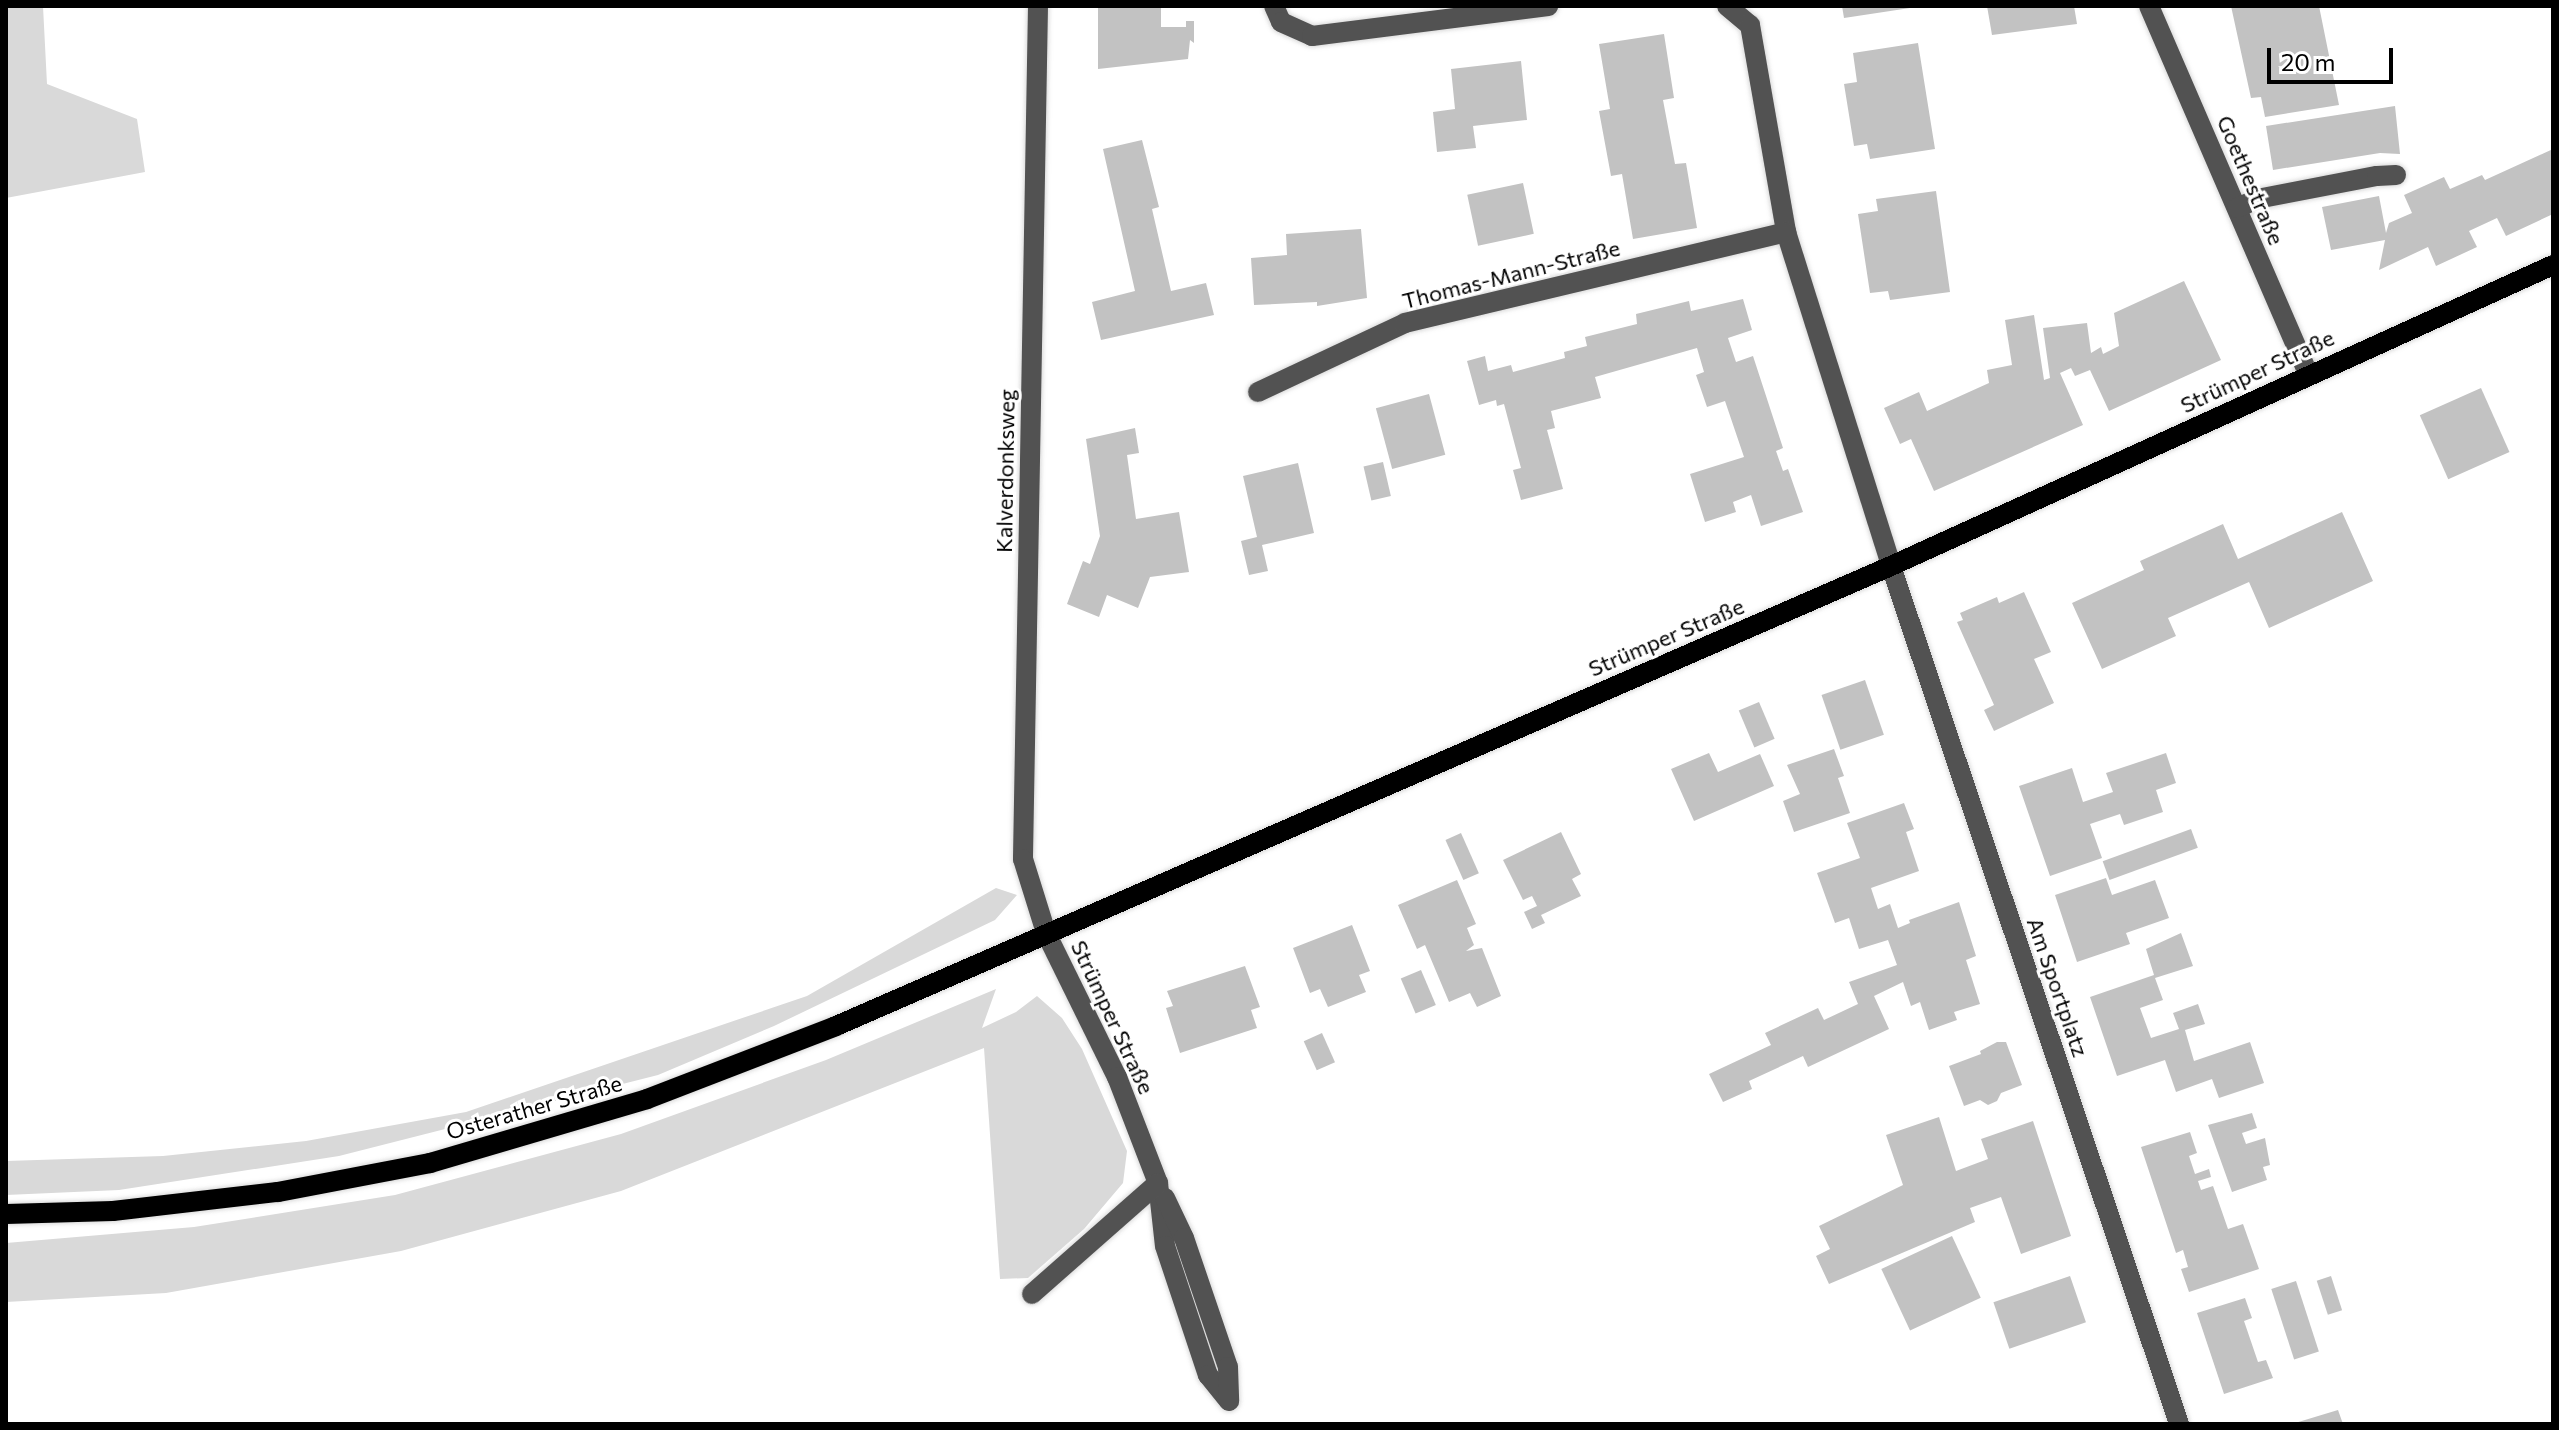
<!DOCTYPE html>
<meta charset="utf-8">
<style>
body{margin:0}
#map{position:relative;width:2559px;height:1430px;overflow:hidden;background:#fff;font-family:Commissioner,sans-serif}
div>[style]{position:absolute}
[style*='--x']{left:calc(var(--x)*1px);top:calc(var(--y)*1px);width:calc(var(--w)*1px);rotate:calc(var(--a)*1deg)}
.green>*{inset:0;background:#d9d9d9}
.building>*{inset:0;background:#c2c2c2;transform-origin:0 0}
.roads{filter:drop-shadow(0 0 2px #dbdbdb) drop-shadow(0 0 2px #dbdbdb)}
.minor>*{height:20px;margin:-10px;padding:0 10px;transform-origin:10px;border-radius:10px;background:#525252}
.major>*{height:20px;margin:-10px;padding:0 10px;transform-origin:10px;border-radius:10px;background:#000}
span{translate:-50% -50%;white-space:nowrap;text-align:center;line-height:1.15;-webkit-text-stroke:6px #fff;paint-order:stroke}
.street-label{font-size:22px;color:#000}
.frame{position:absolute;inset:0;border:8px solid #000;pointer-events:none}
.scale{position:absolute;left:2267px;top:48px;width:126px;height:36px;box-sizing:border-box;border:4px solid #000;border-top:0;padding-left:10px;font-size:24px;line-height:28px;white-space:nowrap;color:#000;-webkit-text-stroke:6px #fff;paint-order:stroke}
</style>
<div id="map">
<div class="green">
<i style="clip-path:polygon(6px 6px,43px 6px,47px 84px,137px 119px,145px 172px,6px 198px)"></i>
<i style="clip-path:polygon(996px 888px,1017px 895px,995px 920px,774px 1026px,658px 1075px,339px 1156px,119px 1190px,6px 1195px,6px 1161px,163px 1156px,306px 1141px,466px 1112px,807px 996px)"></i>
<i style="clip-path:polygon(996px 989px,982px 1028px,1016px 1012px,1037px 996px,1062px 1018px,1082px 1049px,1127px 1151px,1123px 1183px,1084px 1229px,1028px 1278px,1000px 1279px,984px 1048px,621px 1191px,401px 1251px,166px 1293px,6px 1302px,6px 1243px,194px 1227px,395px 1195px,621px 1134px,826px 1060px)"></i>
</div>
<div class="building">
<i style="clip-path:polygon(1098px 6px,1161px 6px,1161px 27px,1186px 27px,1186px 21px,1194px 21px,1194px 43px,1190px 40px,1188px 59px,1098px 69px)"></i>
<i style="clip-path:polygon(1842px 6px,1910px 6px,1910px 8px,1844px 18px)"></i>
<i style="clip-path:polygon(1987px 6px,2074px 6px,2077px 24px,1992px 35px)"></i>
<i style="clip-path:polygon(2231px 6px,2319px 6px,2339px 105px,2265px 117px,2261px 97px,2251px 98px)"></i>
<i style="clip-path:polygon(1664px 34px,1674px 98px,1663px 100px,1675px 164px,1686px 163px,1697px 228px,1633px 239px,1622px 174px,1611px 176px,1599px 111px,1610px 109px,1599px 44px)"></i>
<i style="clip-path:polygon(1918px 43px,1935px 149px,1870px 159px,1867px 144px,1854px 146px,1844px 84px,1857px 82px,1853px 53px)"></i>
<i style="clip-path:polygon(1521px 61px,1527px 120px,1473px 126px,1476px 148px,1437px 152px,1433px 112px,1455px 109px,1451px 69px)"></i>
<i style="clip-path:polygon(2395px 106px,2400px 154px,2380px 153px,2273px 170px,2266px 126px)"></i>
<i style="clip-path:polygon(1142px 140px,1159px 207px,1152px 209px,1171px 291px,1206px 283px,1214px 315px,1101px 340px,1092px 302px,1135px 291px,1103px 149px)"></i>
<i style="clip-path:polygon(2553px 149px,2553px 214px,2506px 236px,2497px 218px,2469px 231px,2477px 247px,2436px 266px,2428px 247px,2379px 270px,2385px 240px,2331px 250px,2322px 207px,2379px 196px,2386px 233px,2389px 223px,2412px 213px,2404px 195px,2444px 177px,2450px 189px,2482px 175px,2485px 180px)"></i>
<i style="left:1523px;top:183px;width:52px;height:57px;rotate:78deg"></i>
<i style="clip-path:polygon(1936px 191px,1950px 292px,1890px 300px,1888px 291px,1870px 293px,1858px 214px,1878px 211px,1876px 199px)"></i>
<i style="clip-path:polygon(1361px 229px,1367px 298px,1317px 306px,1317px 302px,1254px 305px,1251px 258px,1287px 255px,1286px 234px)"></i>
<i style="clip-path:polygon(2184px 281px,2221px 360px,2109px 411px,2090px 370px,2075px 376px,2071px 368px,2060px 373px,2083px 425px,1934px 491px,1911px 439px,1900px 444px,1884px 408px,1919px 392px,1927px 411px,1989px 383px,1987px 370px,2012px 365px,2005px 320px,2034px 315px,2044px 380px,2050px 378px,2043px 328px,2087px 323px,2091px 353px,2101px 347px,2103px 354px,2119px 346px,2114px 313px)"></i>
<i style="clip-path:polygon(1743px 299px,1752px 330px,1728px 338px,1736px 362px,1753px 356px,1783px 448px,1776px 451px,1783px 471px,1788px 469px,1803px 512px,1761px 526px,1751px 495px,1733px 502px,1736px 512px,1705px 522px,1690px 474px,1744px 457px,1725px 401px,1707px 407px,1696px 375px,1704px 372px,1697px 348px,1595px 377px,1601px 398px,1551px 411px,1555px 428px,1547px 430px,1563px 489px,1521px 500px,1513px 470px,1521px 468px,1504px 404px,1497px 406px,1496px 400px,1479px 405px,1467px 361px,1485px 356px,1488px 371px,1511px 365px,1513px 372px,1565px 358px,1564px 352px,1587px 346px,1585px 337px,1637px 324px,1636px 314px,1689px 301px,1691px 311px)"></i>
<i style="left:2481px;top:388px;width:70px;height:67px;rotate:66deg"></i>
<i style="left:1429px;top:394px;width:63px;height:55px;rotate:75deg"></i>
<i style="clip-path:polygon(1135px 428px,1139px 453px,1127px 455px,1136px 519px,1179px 512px,1189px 572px,1150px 577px,1138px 608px,1107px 595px,1099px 617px,1067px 604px,1083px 561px,1090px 564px,1100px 536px,1086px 439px)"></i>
<i style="left:1383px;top:462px;width:35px;height:20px;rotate:77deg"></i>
<i style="clip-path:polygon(1298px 463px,1314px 533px,1262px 545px,1268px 571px,1249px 575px,1241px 541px,1257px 537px,1243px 476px)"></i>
<i style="clip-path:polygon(2342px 512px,2373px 581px,2269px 628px,2249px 582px,2168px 618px,2176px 636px,2102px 669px,2072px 603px,2144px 570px,2140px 561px,2223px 524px,2238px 559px)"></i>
<i style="clip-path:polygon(2024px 592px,2051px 652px,2034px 659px,2054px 703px,1994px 731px,1984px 710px,1994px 705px,1957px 622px,1963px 620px,1960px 613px,1997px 597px,1999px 603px)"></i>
<i style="left:1865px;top:680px;width:58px;height:46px;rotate:71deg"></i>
<i style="left:1759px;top:702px;width:40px;height:22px;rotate:67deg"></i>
<i style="clip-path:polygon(1834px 749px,1844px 776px,1838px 778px,1850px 813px,1794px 832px,1783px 801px,1800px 794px,1787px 765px)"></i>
<i style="clip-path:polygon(1709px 753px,1718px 772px,1760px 754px,1774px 786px,1694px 821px,1671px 769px)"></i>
<i style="clip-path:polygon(2166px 753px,2176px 783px,2156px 790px,2163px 812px,2124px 825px,2120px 814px,2090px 824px,2102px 858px,2050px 876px,2019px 786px,2072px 768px,2083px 802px,2113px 792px,2106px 773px)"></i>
<i style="clip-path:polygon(1904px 803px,1914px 829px,1906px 832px,1919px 871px,1871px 888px,1878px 909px,1890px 904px,1898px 928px,1910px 923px,1909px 920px,1959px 902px,1976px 956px,1966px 960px,1980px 1004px,1954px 1012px,1957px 1020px,1929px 1030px,1920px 1002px,1911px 1006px,1903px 982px,1874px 996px,1889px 1029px,1808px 1067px,1803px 1056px,1749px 1081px,1752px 1089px,1723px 1102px,1709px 1074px,1771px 1045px,1765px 1033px,1818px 1008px,1824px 1020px,1858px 1004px,1849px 982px,1897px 965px,1888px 940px,1859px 949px,1849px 918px,1835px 923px,1817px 873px,1860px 858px,1847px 823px)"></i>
<i style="left:2191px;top:829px;width:20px;height:94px;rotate:70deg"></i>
<i style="clip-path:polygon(1561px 832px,1581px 874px,1572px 879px,1581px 896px,1541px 915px,1545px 923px,1532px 929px,1524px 912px,1537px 906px,1532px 896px,1523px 900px,1503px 860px)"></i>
<i style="left:1461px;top:833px;width:44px;height:17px;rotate:66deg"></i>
<i style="clip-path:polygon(2106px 878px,2112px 895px,2155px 880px,2169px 918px,2126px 933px,2130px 944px,2077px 962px,2055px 895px)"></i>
<i style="clip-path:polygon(1457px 880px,1476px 924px,1467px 928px,1474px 945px,1466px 951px,1482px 948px,1501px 996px,1477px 1007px,1470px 993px,1449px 1002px,1425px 945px,1417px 949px,1398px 905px)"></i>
<i style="clip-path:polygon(1352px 925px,1370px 971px,1359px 975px,1366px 992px,1328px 1007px,1320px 989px,1310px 993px,1293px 948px)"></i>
<i style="clip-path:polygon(2181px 933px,2193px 966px,2155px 978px,2163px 1000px,2140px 1008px,2151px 1038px,2179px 1029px,2173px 1013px,2198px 1004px,2205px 1024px,2185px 1030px,2194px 1061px,2250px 1042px,2264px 1083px,2219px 1098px,2212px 1079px,2176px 1092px,2165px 1060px,2117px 1076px,2090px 997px,2154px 975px,2146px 949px)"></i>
<i style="clip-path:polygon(1245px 966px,1260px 1007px,1251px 1010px,1257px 1028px,1180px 1053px,1166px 1008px,1173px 1006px,1167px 991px)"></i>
<i style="left:1421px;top:970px;width:38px;height:22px;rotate:67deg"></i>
<i style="left:1322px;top:1033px;width:32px;height:20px;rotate:66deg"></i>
<i style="clip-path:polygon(1997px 1042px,2006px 1042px,2022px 1085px,2001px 1093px,1997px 1101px,1988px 1105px,1980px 1100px,1964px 1106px,1949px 1066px,1981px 1054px,1980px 1051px)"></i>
<i style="clip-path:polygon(2252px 1113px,2257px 1128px,2242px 1133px,2246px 1144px,2265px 1138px,2270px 1165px,2263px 1167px,2267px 1180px,2232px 1192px,2208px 1125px)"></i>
<i style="clip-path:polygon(1939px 1117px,1956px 1171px,1988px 1159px,1981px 1139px,2033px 1121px,2071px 1236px,2021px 1254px,2001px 1197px,1970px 1208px,1975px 1222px,1829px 1284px,1816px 1256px,1830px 1249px,1819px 1226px,1903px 1185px,1886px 1135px)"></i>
<i style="clip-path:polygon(2190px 1132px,2197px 1153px,2189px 1156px,2195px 1174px,2209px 1169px,2211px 1177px,2198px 1181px,2201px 1190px,2213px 1186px,2228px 1229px,2243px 1224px,2259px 1269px,2189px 1292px,2181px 1269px,2188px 1267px,2183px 1250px,2176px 1253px,2141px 1147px)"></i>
<i style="left:1952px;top:1236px;width:68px;height:78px;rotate:65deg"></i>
<i style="left:2070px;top:1276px;width:49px;height:81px;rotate:71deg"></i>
<i style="left:2331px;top:1276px;width:36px;height:15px;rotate:72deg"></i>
<i style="left:2296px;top:1281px;width:74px;height:26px;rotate:72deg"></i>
<i style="clip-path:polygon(2245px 1298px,2252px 1318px,2244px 1321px,2258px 1362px,2266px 1360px,2273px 1378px,2224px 1394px,2197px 1313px)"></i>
<i style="clip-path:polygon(2338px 1410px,2343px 1424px,2295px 1424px,2295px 1423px)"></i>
</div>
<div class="roads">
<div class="minor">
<i style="--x:1038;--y:6;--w:853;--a:91.01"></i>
<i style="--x:1023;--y:859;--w:77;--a:72.7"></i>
<i style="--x:1046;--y:933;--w:161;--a:63.8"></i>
<i style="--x:1117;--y:1077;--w:114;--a:68.9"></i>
<i style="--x:1158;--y:1183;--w:63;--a:83.7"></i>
<i style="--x:1165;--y:1246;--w:136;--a:71.6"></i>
<i style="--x:1208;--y:1375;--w:33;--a:51"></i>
<i style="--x:1274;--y:6;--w:17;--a:66"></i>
<i style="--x:1281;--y:22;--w:34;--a:24"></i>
<i style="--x:1312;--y:36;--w:238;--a:-7.2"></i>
<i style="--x:1727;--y:6;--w:30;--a:40"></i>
<i style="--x:1750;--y:25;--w:210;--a:80.1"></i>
<i style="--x:1786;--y:232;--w:350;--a:72.5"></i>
<i style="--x:1891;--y:566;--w:905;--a:71.44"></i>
<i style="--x:2149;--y:6;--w:400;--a:66.6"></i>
<i style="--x:2237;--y:208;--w:22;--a:-24"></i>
<i style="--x:2257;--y:199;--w:122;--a:-10.9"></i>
<i style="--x:2377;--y:176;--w:19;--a:-3"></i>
<i style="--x:1258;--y:392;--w:162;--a:-25.1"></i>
<i style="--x:1405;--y:323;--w:392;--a:-13.4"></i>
<i style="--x:1165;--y:1198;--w:44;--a:64.6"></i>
<i style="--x:1184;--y:1238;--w:136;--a:71.2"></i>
<i style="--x:1228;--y:1367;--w:34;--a:88"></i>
<i style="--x:1032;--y:1294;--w:168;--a:-41.4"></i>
</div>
<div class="major">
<i style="--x:6;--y:1214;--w:107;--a:-1.6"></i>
<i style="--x:113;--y:1211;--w:166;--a:-6.6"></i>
<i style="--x:278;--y:1192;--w:155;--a:-10.8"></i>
<i style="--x:430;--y:1163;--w:226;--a:-16.4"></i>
<i style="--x:647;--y:1099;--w:203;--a:-21.1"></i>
<i style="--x:836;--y:1026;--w:1151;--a:-23.56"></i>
<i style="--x:1891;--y:566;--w:727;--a:-24.45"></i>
</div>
</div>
<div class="street-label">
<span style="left:2251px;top:180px;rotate:67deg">Goethestraße</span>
<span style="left:1511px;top:274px;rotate:-14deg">Thomas-Mann-Straße</span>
<span style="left:2257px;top:371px;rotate:-25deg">Strümper Straße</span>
<span style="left:1005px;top:471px;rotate:-89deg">Kalverdonksweg</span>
<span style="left:1666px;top:637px;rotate:-23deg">Strümper Straße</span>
<span style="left:2058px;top:987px;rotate:71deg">Am Sportplatz</span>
<span style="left:1113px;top:1017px;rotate:65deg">Strümper Straße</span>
<span style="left:534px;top:1107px;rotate:-16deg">Osterather Straße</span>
</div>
<div class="frame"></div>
<div class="scale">20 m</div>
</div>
